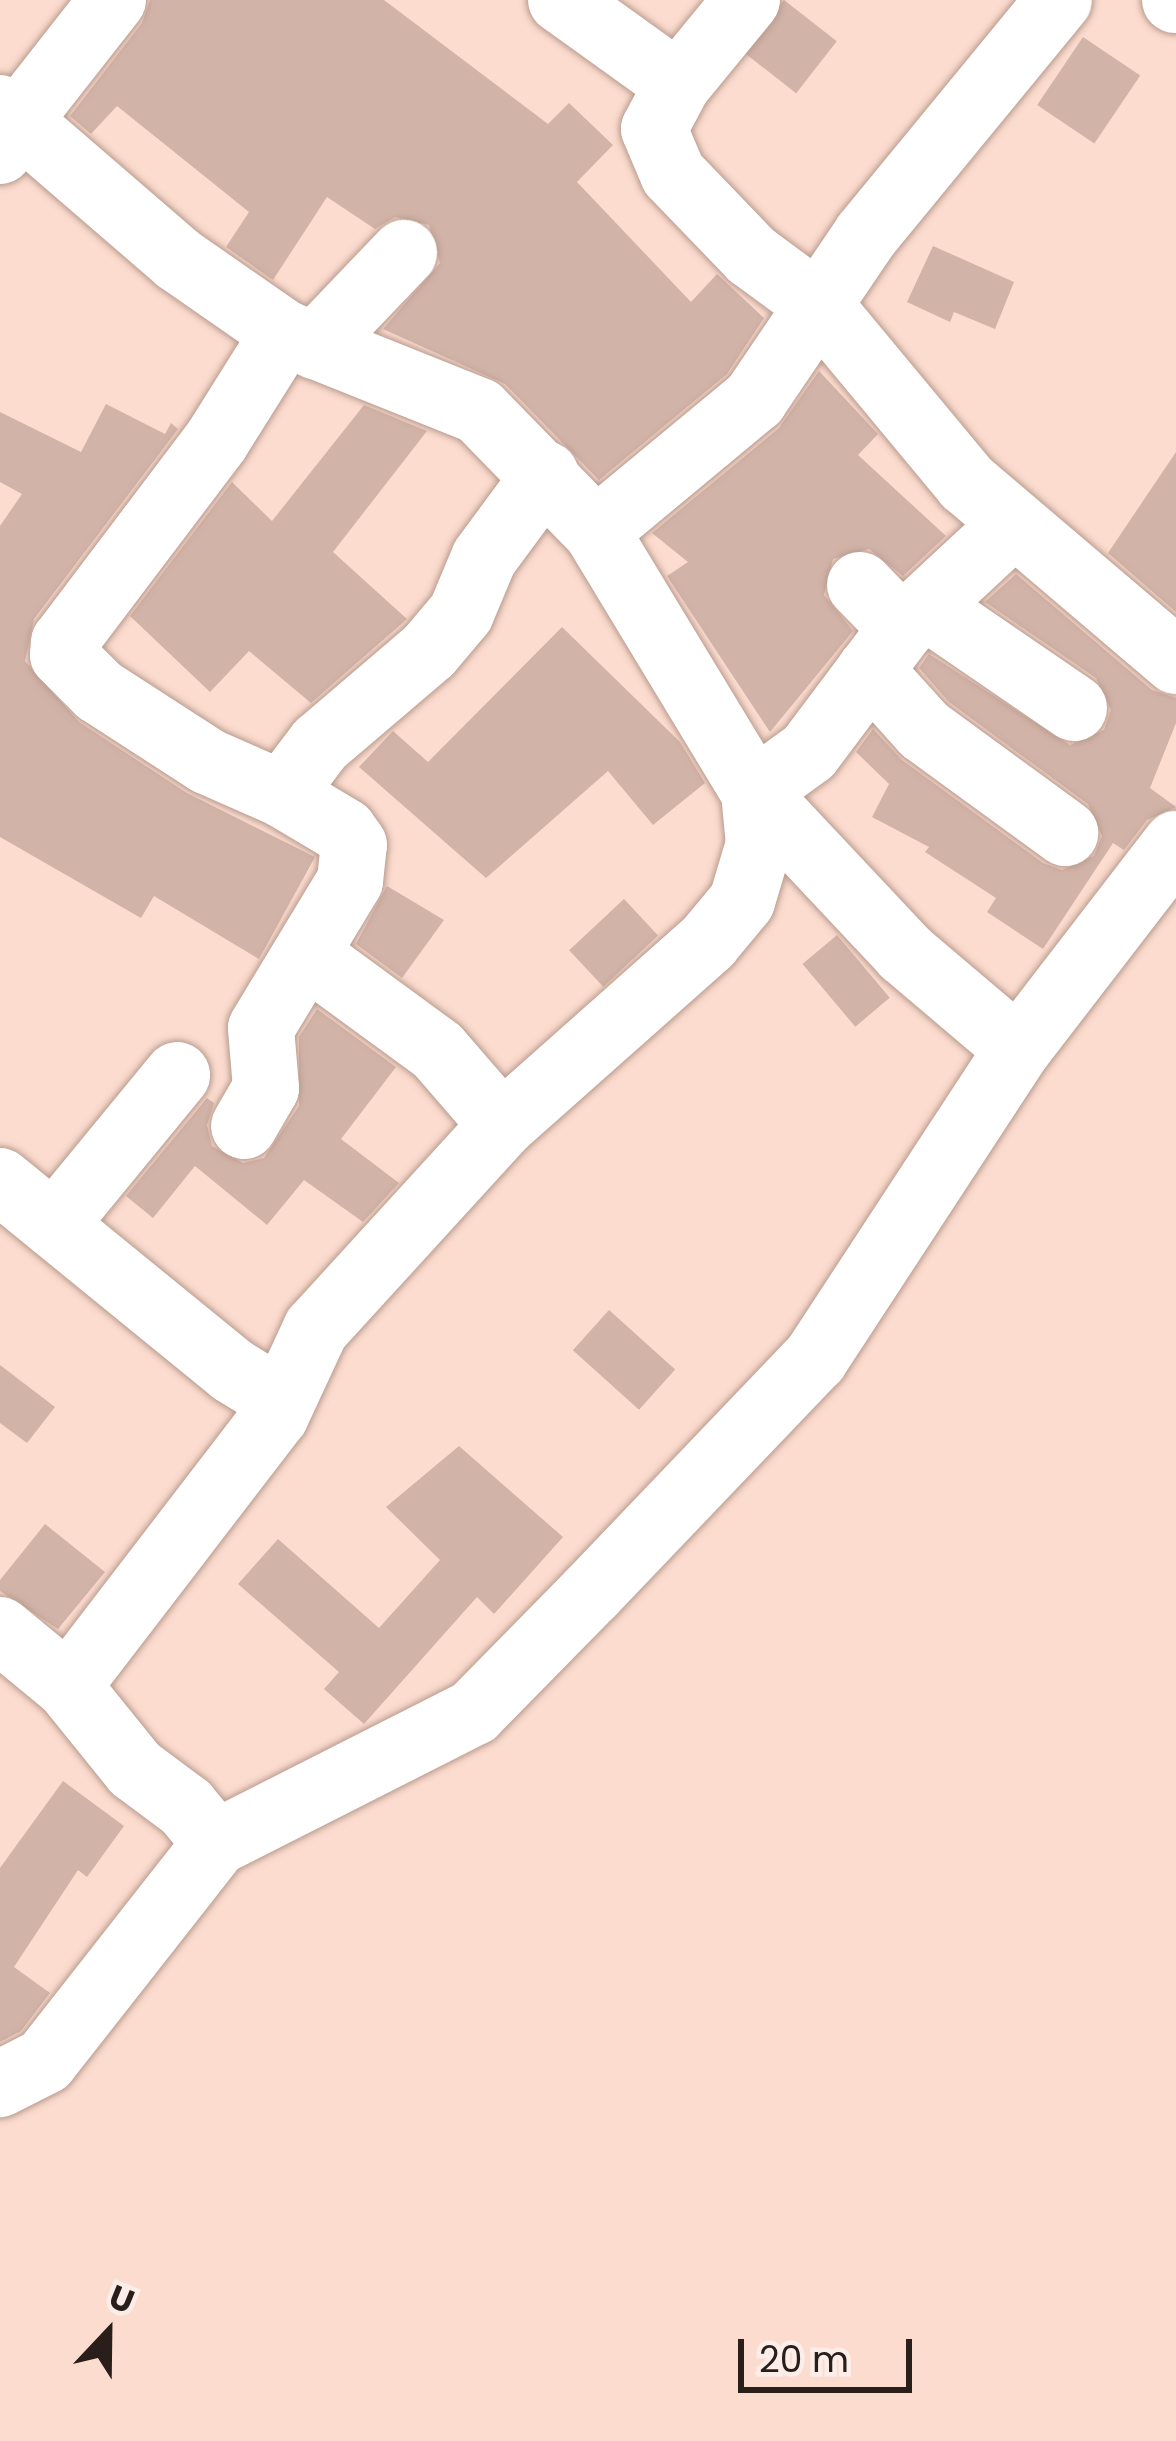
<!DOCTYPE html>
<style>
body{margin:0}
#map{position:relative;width:1176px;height:2441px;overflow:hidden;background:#fcdccf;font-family:Poppins,sans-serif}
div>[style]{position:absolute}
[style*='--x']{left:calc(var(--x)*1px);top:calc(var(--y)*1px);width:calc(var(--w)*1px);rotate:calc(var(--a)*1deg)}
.building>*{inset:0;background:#d2b3a8;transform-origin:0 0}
.roads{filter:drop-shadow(0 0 3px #b99b8e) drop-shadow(0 0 3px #b99b8e)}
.minor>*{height:66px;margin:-33px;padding:0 33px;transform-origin:33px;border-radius:33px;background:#fff}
span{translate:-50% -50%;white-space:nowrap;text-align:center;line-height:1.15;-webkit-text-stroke:9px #fbede8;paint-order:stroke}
.north{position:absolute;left:48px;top:2273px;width:120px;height:120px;-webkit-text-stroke:9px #fbede8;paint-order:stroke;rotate:22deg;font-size:33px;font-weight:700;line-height:48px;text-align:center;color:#291e19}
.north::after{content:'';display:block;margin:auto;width:42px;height:54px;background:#291e19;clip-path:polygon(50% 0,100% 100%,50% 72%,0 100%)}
.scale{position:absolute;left:738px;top:2339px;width:174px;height:54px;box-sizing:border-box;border:6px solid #291e19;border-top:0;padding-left:15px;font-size:36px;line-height:42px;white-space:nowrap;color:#291e19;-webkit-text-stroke:9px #fbede8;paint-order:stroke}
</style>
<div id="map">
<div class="building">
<i style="clip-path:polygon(150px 0,384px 0,548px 124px,569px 103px,613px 145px,577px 182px,691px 302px,717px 274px,764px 318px,727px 374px,599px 480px,505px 384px,383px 329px,440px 263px,429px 225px,395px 217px,375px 229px,327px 197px,273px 280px,226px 247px,249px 212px,117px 106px,91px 134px,70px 116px,142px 23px)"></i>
<i style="left:784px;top:0;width:67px;height:66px;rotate:38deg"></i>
<i style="left:1083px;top:37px;width:69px;height:82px;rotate:34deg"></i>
<i style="clip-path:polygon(933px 246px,1014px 282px,995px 329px,954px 312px,950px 322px,907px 302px)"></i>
<i style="clip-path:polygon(819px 371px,878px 434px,858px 455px,946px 536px,903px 576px,869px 549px,833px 559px,824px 595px,853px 631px,770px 732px,667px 576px,688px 562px,652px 533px,779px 428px)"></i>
<i style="clip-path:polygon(106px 404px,165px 434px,171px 423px,178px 429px,34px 619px,25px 661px,79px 722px,187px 793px,315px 857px,259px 959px,154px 896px,141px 918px,0 837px,0 526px,22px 494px,0 482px,0 412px,81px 452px)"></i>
<i style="clip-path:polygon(364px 405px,427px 431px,333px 552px,407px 619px,311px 703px,249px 651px,210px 692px,130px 616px,232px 482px,272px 521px)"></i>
<i style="clip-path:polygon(1176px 452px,1176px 612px,1108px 553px)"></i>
<i style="clip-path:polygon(1016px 574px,1152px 690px,1176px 698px,1176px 723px,1150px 788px,1176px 807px,1147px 820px,1124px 850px,1113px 843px,1043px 949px,987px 912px,996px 898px,925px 852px,929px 847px,872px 817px,889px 784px,856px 752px,873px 729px,902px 760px,1043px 863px,1062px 870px,1094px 856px,1102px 836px,1088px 804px,949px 702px,919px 668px,929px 654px,1070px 745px,1104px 730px,1111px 710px,1096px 678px,985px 602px)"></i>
<i style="clip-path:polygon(562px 627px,680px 742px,705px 783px,653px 825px,608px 771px,486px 878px,359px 767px,393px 731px,428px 762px)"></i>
<i style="clip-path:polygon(387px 886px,444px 920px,402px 978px,356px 944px)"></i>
<i style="left:624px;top:899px;width:50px;height:75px;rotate:47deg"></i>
<i style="left:837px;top:935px;width:82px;height:45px;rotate:50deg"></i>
<i style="clip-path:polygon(317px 1009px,396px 1067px,341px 1139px,399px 1183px,363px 1222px,304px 1180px,267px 1225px,195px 1166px,153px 1218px,126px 1196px,207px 1098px,214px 1103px,207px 1125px,212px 1146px,243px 1163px,264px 1158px,299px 1106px,299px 1037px)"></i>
<i style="left:609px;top:1310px;width:89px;height:54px;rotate:42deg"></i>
<i style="clip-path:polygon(0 1365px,55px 1407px,27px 1443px,0 1423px)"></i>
<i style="clip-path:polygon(459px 1446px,563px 1537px,494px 1614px,477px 1597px,364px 1724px,324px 1689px,339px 1672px,238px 1584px,278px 1539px,379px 1628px,440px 1560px,386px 1507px)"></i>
<i style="clip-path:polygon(45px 1524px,105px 1572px,58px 1629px,0 1591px,0 1580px)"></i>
<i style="clip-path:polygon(63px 1781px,124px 1826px,87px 1877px,78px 1870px,14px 1967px,50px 1993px,21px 2031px,0 2042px,0 1868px)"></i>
</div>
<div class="roads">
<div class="minor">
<i style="--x:561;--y:0;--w:144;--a:35.7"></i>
<i style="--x:747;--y:0;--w:109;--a:129.4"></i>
<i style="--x:678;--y:84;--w:51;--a:118.1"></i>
<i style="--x:654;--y:129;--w:49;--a:67.1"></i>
<i style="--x:673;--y:174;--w:114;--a:46.1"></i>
<i style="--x:752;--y:256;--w:84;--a:36.3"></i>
<i style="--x:820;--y:306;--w:230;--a:50.3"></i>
<i style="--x:967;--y:483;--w:275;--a:40.4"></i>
<i style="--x:1175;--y:0;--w:1;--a:0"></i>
<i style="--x:0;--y:108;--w:22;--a:36"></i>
<i style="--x:18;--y:121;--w:154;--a:-51.9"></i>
<i style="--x:0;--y:151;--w:35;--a:-59"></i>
<i style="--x:18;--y:121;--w:213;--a:40.8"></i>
<i style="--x:179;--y:260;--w:128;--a:34.8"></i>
<i style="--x:284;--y:333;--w:210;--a:21.8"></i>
<i style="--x:479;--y:411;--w:168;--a:45.7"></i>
<i style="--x:596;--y:531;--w:305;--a:58.8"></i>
<i style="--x:754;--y:792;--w:221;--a:46.8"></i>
<i style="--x:905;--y:953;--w:148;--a:40.3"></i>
<i style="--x:284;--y:333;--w:126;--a:122.1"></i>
<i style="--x:217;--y:440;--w:253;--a:127.1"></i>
<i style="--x:64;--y:642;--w:13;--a:94"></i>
<i style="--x:63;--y:655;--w:51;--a:45"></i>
<i style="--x:99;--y:691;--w:129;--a:32.9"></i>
<i style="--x:207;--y:761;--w:82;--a:23.7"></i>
<i style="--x:282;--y:794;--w:63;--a:-52.8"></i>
<i style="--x:320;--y:744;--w:143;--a:-40.5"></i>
<i style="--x:429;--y:651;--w:50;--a:-49.9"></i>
<i style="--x:461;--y:613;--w:60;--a:-67.3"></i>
<i style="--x:484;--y:558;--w:104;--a:-53.6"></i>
<i style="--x:315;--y:346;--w:129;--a:-46.3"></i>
<i style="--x:596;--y:531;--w:207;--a:-39.7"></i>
<i style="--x:755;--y:399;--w:198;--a:-55.9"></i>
<i style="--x:866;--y:235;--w:304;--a:-50.6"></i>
<i style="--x:860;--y:585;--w:60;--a:45.7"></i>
<i style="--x:928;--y:608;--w:177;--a:34.4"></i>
<i style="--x:870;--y:670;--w:81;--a:48"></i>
<i style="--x:924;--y:730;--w:175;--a:36.1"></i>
<i style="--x:307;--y:955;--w:162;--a:36.2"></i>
<i style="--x:438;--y:1051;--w:98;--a:49.1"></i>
<i style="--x:244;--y:1126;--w:44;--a:-59.9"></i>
<i style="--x:266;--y:1088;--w:60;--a:-94.8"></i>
<i style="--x:261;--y:1028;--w:172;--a:-58.8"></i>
<i style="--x:350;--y:881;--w:36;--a:-84"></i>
<i style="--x:354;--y:845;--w:17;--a:-126"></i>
<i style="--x:344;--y:831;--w:72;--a:-149.2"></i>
<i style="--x:0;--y:1181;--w:301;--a:39.2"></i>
<i style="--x:233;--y:1371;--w:57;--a:31.5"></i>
<i style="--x:54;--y:1225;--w:194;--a:-50.6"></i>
<i style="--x:0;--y:1630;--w:88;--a:39.5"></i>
<i style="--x:68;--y:1686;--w:107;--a:51.1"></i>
<i style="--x:135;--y:1769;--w:64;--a:36.7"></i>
<i style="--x:186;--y:1807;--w:47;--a:50.2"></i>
<i style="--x:216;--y:1843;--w:277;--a:128.1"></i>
<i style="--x:45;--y:2061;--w:51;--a:152.9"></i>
<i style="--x:68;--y:1686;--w:342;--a:-52.5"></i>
<i style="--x:276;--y:1415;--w:95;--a:-65.1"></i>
<i style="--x:316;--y:1329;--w:276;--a:-47.6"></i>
<i style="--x:502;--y:1125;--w:276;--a:-41.6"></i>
<i style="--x:708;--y:942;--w:53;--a:-50.3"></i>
<i style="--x:742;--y:901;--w:59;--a:-73.4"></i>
<i style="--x:759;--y:844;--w:52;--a:-95.5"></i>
<i style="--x:754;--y:792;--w:68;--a:-36"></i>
<i style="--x:809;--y:752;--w:155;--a:-53.1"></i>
<i style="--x:902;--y:628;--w:153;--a:-42.9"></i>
<i style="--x:216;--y:1843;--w:289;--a:-26.9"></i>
<i style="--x:474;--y:1712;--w:168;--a:-45.5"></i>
<i style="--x:592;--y:1592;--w:323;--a:-46.3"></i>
<i style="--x:815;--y:1359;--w:371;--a:-56.8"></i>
<i style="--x:1018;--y:1049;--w:259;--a:-52.4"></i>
</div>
</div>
<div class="north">U</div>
<div class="scale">20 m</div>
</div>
